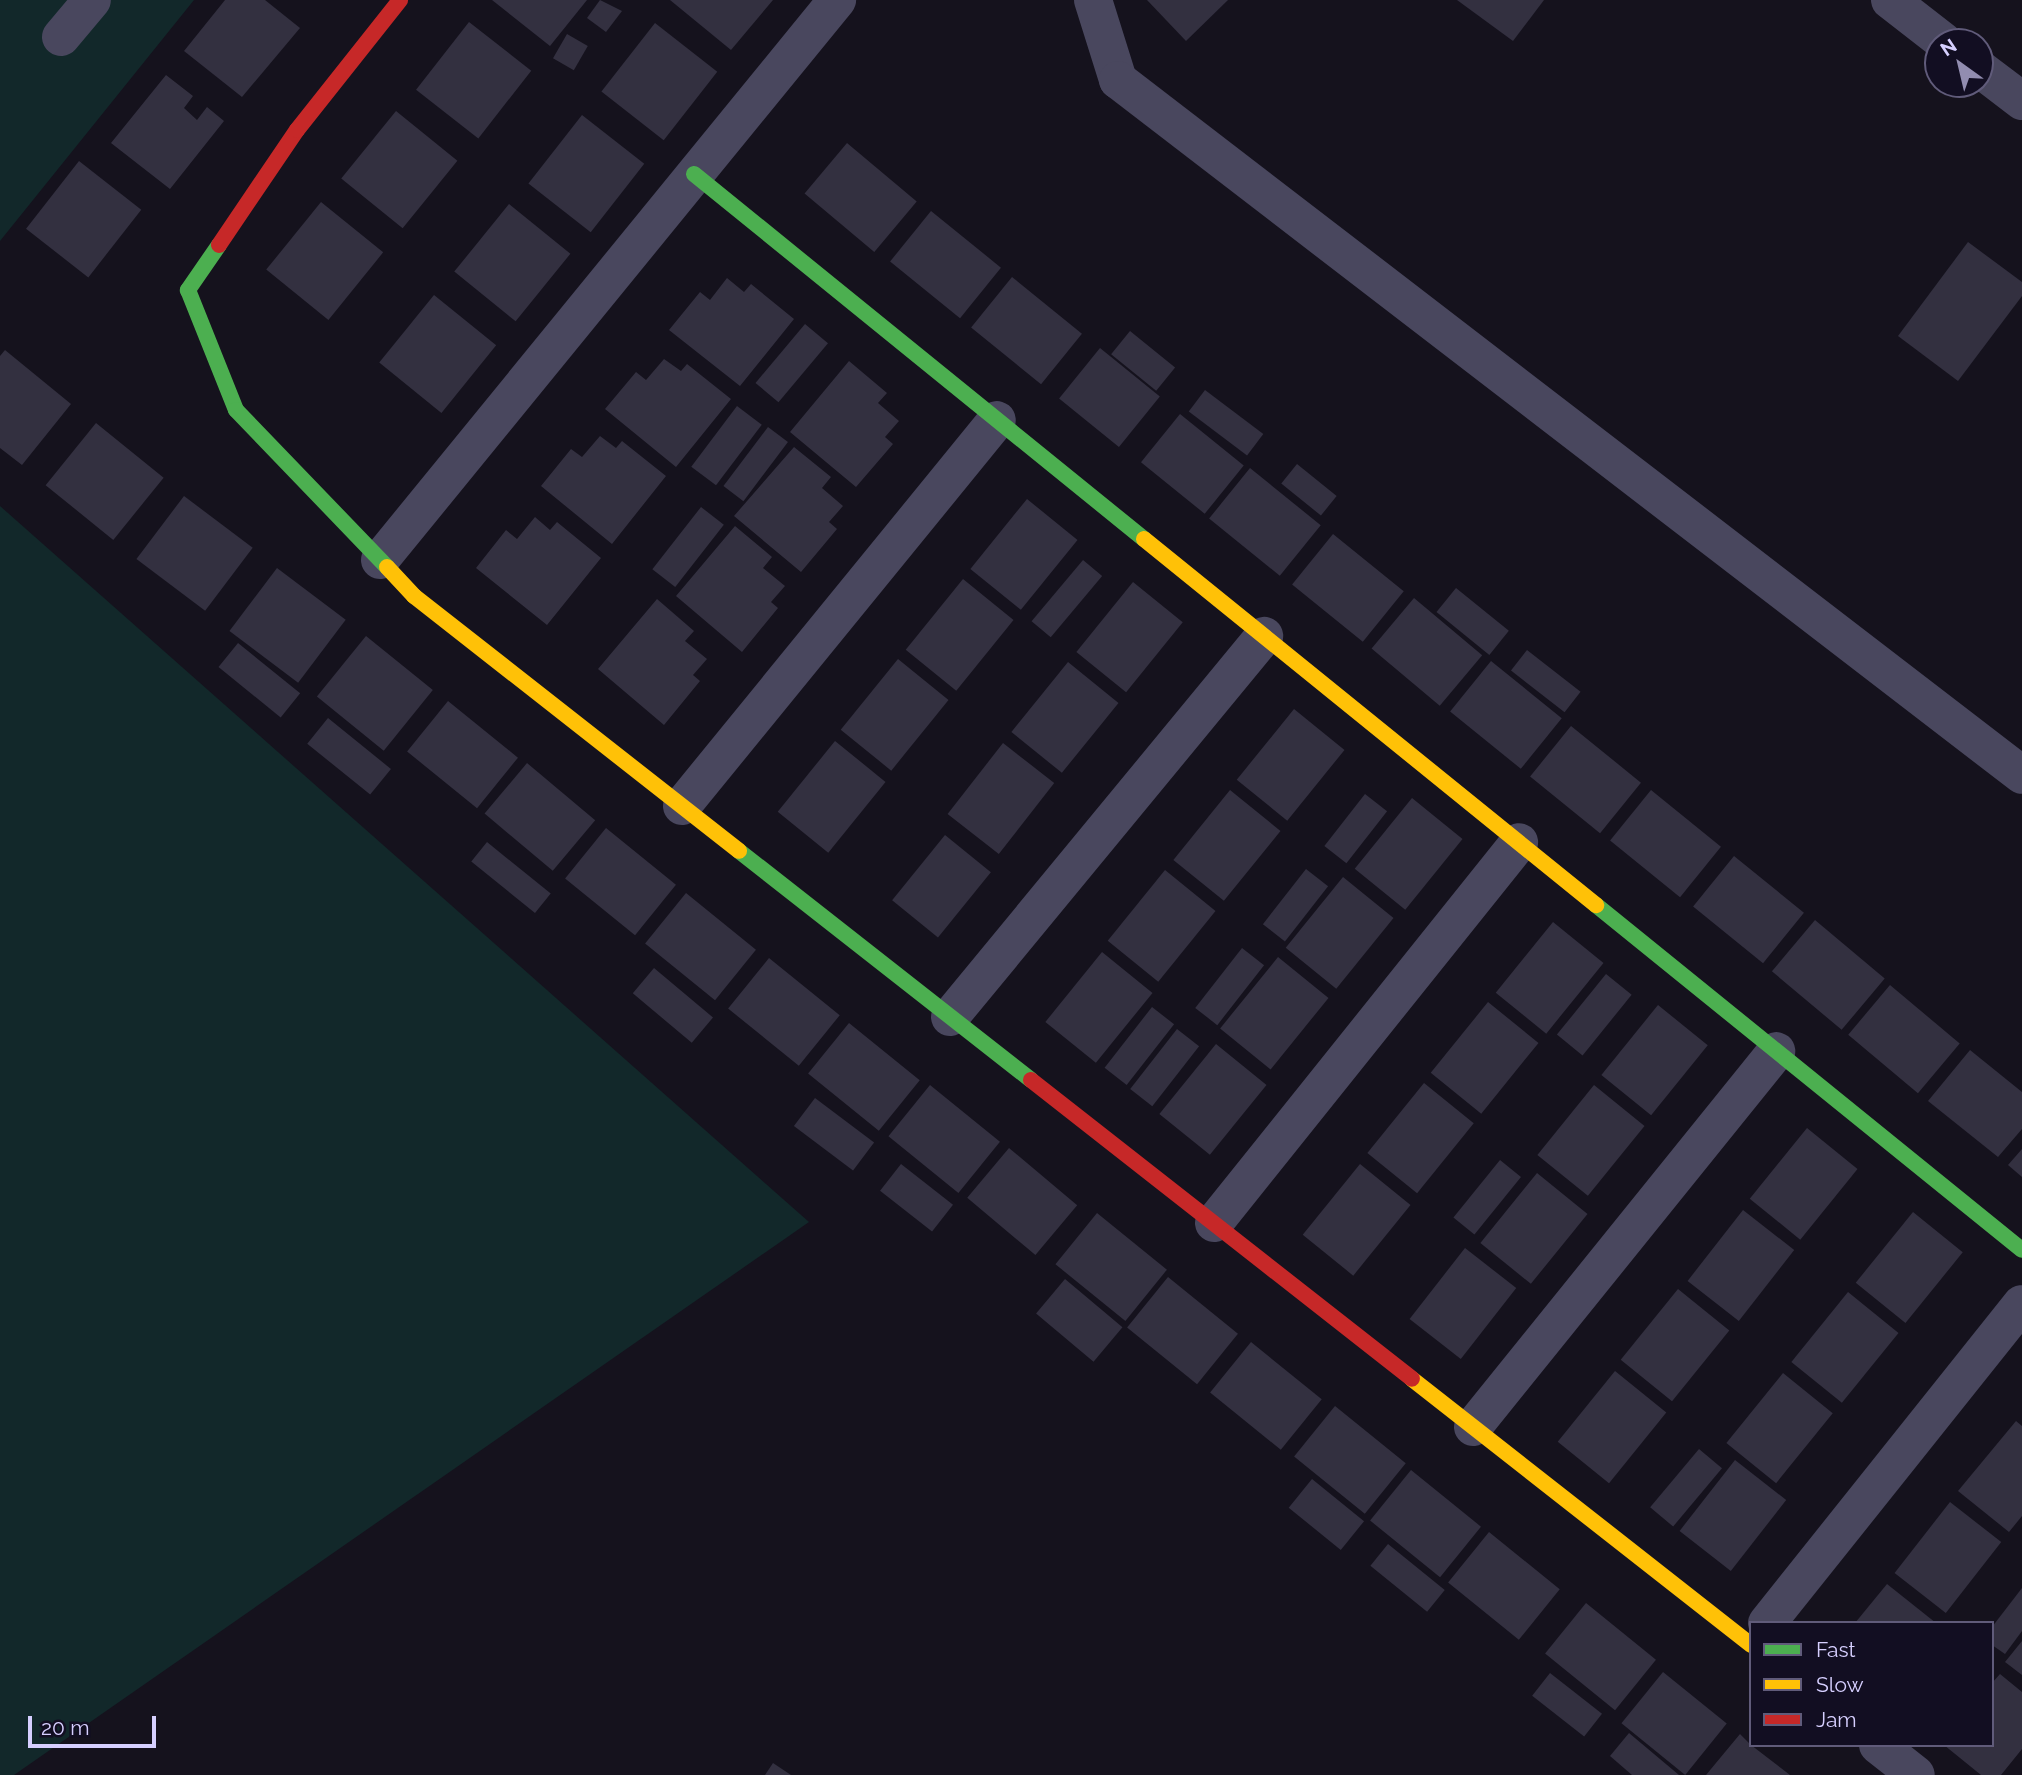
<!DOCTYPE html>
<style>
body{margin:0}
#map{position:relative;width:2022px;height:1775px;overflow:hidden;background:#15121d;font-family:Raleway,sans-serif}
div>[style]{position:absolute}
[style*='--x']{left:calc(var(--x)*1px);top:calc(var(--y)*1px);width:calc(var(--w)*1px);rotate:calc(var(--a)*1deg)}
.green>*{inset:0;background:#12282a}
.building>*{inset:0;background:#333040;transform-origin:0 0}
.street>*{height:38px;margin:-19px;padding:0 19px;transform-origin:19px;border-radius:19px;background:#49475e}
.fast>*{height:16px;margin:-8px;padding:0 8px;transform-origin:8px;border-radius:8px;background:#4caf50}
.slow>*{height:16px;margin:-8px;padding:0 8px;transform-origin:8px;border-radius:8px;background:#ffc107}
.jam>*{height:16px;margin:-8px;padding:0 8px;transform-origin:8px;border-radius:8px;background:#c62828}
span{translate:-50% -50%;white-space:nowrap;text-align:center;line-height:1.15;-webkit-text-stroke:7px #120e22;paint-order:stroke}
.legend{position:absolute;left:1749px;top:1621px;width:245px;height:126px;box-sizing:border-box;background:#120e22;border:2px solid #605b7a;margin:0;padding:9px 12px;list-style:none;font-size:21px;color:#d6cfff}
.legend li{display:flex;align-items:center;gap:14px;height:35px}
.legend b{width:35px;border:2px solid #605b7a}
.north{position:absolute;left:1924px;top:28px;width:70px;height:70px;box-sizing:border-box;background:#120e22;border:2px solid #605b7a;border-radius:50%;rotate:326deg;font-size:19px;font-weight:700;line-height:28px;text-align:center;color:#d6cfff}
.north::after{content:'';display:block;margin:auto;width:24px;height:32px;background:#928db0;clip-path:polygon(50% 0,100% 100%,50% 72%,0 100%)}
.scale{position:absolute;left:28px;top:1716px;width:128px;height:32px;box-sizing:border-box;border:4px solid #d6cfff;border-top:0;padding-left:9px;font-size:21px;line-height:24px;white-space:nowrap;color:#d6cfff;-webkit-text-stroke:5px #120e22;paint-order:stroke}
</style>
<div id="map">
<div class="green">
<i style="clip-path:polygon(0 0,194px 0,0 241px)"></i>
<i style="clip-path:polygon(0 506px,809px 1222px,14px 1775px,0 1775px)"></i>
</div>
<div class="building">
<i style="clip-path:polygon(225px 0,265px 0,300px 28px,242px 97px,184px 51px)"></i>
<i style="clip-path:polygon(492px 0,587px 0,550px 46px)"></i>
<i style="clip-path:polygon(600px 0,622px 11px,606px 32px,587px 18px)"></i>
<i style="clip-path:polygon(670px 0,773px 0,731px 50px)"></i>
<i style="clip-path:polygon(1147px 0,1228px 0,1186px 41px)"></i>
<i style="clip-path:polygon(1457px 0,1544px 0,1513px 41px)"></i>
<i style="left:469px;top:22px;width:79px;height:86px;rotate:38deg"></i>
<i style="left:655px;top:23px;width:79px;height:87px;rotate:38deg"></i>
<i style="left:567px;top:34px;width:24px;height:28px;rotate:30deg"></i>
<i style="clip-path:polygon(166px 75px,193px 96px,184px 108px,197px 120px,207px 107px,224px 121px,170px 189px,111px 143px)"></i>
<i style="left:396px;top:111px;width:79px;height:87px;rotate:39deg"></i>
<i style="left:582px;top:115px;width:79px;height:87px;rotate:38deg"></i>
<i style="left:847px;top:143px;width:91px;height:66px;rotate:40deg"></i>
<i style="left:79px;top:161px;width:79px;height:86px;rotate:38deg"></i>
<i style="left:321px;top:202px;width:80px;height:87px;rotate:39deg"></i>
<i style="left:509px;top:204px;width:79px;height:87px;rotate:39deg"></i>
<i style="left:931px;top:211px;width:90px;height:65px;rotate:39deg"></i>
<i style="clip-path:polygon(1968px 242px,2022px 282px,2022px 296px,1958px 381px,1898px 336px)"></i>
<i style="left:1012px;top:277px;width:90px;height:65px;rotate:39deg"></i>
<i style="clip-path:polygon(727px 278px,744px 292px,751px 284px,794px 319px,740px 386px,669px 330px,700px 292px,710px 300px)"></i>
<i style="left:434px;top:295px;width:80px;height:87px;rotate:39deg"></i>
<i style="left:805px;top:324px;width:30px;height:77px;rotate:40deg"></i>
<i style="left:1130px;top:331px;width:58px;height:30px;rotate:39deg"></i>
<i style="left:1100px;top:348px;width:77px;height:65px;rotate:39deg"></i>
<i style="clip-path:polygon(5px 350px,71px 404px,22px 465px,0 448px,0 356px)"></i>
<i style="clip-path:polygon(664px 359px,681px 371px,687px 364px,731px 399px,676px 467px,605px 409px,636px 372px,646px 380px)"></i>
<i style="clip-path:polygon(849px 361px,887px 393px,878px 403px,899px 421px,885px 437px,893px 444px,856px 487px,790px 432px)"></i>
<i style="left:1205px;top:390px;width:73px;height:27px;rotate:37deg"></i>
<i style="left:737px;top:406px;width:31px;height:76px;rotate:37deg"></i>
<i style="left:1180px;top:414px;width:82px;height:62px;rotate:39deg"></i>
<i style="left:96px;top:423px;width:87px;height:80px;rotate:39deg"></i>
<i style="left:768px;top:427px;width:25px;height:74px;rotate:37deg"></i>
<i style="clip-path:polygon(600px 436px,616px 448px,622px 441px,666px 476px,612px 544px,541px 486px,571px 449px,582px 457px)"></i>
<i style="clip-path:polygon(794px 447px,831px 477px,822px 488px,843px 506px,829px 522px,837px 529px,801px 572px,734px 516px)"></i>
<i style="left:1297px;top:464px;width:51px;height:25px;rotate:39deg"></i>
<i style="left:1250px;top:468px;width:91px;height:65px;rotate:39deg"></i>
<i style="left:184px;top:496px;width:86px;height:79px;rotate:37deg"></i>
<i style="left:1027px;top:499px;width:65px;height:90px;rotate:39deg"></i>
<i style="left:701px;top:507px;width:29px;height:79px;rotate:38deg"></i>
<i style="clip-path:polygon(535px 517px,550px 530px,557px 522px,601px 558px,547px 625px,476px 568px,506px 530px,517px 539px)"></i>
<i style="clip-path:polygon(735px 526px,772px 557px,763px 568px,785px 586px,771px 602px,778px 608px,742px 652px,676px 596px)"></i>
<i style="left:1333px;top:534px;width:91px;height:65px;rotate:39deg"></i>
<i style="left:1083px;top:560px;width:25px;height:80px;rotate:40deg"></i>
<i style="left:277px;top:568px;width:86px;height:79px;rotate:37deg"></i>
<i style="left:963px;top:579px;width:65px;height:91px;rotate:39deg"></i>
<i style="left:1133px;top:582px;width:64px;height:90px;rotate:39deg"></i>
<i style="left:1456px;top:588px;width:68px;height:31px;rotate:39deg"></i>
<i style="left:1414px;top:598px;width:89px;height:66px;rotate:40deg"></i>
<i style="clip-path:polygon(657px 599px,694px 631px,685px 641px,707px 659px,693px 675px,700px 681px,664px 725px,598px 669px)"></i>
<i style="left:366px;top:636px;width:86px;height:78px;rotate:39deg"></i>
<i style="left:238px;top:643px;width:80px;height:31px;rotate:39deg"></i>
<i style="left:1527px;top:650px;width:68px;height:26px;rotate:38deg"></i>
<i style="left:898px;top:659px;width:65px;height:91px;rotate:39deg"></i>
<i style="left:1491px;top:661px;width:91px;height:65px;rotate:39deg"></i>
<i style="left:1068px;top:662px;width:65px;height:90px;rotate:39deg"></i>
<i style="left:448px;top:701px;width:90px;height:65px;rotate:39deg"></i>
<i style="left:1294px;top:709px;width:65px;height:91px;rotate:39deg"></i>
<i style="left:328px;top:718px;width:81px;height:33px;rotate:39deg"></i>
<i style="left:1571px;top:726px;width:90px;height:65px;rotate:39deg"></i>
<i style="left:835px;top:741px;width:65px;height:91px;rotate:39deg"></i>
<i style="left:1003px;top:743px;width:65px;height:90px;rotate:38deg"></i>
<i style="left:527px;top:763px;width:89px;height:66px;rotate:40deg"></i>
<i style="left:1230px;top:790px;width:65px;height:90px;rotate:39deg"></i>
<i style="left:1651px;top:790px;width:90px;height:65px;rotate:39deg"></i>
<i style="left:1365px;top:794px;width:28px;height:66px;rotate:38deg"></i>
<i style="left:1412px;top:798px;width:65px;height:91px;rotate:39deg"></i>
<i style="left:606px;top:828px;width:90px;height:65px;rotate:39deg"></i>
<i style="left:945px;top:835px;width:59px;height:84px;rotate:39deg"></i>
<i style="left:487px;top:842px;width:82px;height:25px;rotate:39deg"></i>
<i style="left:1734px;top:856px;width:90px;height:65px;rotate:39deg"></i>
<i style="left:1306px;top:869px;width:28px;height:70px;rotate:38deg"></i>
<i style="left:1165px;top:870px;width:65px;height:91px;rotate:39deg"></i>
<i style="left:1343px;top:877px;width:65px;height:91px;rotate:39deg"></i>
<i style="left:686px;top:893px;width:90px;height:65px;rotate:39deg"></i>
<i style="left:1815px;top:920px;width:91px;height:67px;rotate:40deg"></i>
<i style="left:1553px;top:922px;width:65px;height:91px;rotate:39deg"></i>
<i style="left:1242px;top:948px;width:28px;height:76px;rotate:38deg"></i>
<i style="left:1102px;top:952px;width:65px;height:90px;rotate:39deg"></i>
<i style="left:1278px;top:957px;width:65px;height:92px;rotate:39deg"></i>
<i style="left:769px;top:958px;width:91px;height:65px;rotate:39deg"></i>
<i style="left:654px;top:968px;width:77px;height:33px;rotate:40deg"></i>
<i style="left:1606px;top:974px;width:33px;height:78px;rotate:39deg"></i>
<i style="left:1890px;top:985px;width:91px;height:65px;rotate:40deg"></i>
<i style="left:1488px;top:1002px;width:65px;height:91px;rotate:39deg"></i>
<i style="left:1658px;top:1005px;width:64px;height:90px;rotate:39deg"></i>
<i style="left:1152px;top:1007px;width:28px;height:77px;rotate:38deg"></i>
<i style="left:849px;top:1023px;width:91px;height:65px;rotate:39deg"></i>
<i style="left:1177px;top:1029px;width:28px;height:76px;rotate:38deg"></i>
<i style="left:1216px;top:1044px;width:65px;height:90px;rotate:39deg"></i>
<i style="clip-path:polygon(1970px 1050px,2022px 1092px,2022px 1129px,1998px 1157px,1928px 1101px)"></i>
<i style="left:1424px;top:1083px;width:64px;height:90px;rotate:39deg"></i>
<i style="left:930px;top:1085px;width:90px;height:66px;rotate:39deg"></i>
<i style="left:1594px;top:1085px;width:65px;height:90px;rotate:39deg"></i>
<i style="left:815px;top:1098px;width:74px;height:35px;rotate:37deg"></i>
<i style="left:1807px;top:1128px;width:65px;height:91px;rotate:39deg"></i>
<i style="left:1009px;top:1148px;width:89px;height:65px;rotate:40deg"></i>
<i style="clip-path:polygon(2022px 1149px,2022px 1177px,2008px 1165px)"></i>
<i style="left:1500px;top:1160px;width:27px;height:74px;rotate:39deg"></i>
<i style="left:901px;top:1164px;width:66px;height:34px;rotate:38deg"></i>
<i style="left:1360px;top:1164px;width:65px;height:91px;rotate:39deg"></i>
<i style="left:1537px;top:1173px;width:65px;height:90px;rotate:39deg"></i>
<i style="left:1743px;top:1210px;width:65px;height:90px;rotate:38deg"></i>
<i style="left:1913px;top:1212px;width:64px;height:91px;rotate:39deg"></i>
<i style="left:1097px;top:1213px;width:90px;height:66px;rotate:39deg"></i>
<i style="left:1465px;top:1248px;width:65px;height:90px;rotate:38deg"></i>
<i style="left:1168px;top:1277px;width:90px;height:65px;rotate:39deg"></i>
<i style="left:1065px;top:1279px;width:75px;height:45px;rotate:40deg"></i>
<i style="left:1678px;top:1289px;width:66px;height:91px;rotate:39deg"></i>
<i style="left:1848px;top:1292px;width:65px;height:90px;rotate:39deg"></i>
<i style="left:1251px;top:1342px;width:91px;height:65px;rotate:39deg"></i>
<i style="left:1615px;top:1371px;width:66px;height:91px;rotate:39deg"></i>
<i style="left:1783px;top:1373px;width:64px;height:90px;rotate:39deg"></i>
<i style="left:1335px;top:1406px;width:91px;height:65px;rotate:39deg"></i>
<i style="clip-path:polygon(2016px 1421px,2022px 1426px,2022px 1516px,2009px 1532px,1958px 1491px)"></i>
<i style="left:1699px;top:1449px;width:30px;height:76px;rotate:40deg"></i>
<i style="left:1735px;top:1460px;width:65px;height:90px;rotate:38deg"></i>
<i style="left:1411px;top:1470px;width:90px;height:65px;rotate:39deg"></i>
<i style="left:1312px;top:1479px;width:67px;height:37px;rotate:39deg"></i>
<i style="left:1950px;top:1502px;width:65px;height:90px;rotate:38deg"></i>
<i style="left:1489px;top:1532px;width:91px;height:65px;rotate:39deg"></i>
<i style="left:1388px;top:1544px;width:73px;height:28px;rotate:39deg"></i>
<i style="clip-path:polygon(1887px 1584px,1936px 1623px,1855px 1623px)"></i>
<i style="clip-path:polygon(2022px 1588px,2022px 1631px,2005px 1654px,1992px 1645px,1992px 1627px)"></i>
<i style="left:1586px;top:1603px;width:90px;height:65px;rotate:39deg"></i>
<i style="clip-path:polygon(2022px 1641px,2022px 1675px,2005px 1662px)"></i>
<i style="left:1663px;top:1672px;width:82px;height:66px;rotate:39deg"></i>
<i style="left:1550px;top:1673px;width:66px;height:29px;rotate:38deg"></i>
<i style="clip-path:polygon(2000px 1674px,2022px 1692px,2022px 1749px,2001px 1775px,1981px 1775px,1944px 1745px,1992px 1745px,1992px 1683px)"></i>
<i style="clip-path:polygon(1629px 1733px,1679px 1775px,1632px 1775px,1610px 1756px)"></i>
<i style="clip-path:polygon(1740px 1734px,1751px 1745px,1790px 1775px,1706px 1775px)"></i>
<i style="clip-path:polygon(773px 1763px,791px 1775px,765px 1775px)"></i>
</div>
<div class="street">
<i style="--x:1093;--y:0;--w:84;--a:72.6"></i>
<i style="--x:1118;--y:80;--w:1140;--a:37.55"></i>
<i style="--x:1890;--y:0;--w:68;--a:37.9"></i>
<i style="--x:61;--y:37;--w:48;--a:-50"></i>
<i style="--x:1980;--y:69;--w:53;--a:37.3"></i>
<i style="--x:380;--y:560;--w:723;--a:-50.78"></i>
<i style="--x:682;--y:806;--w:498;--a:-50.8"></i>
<i style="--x:950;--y:1017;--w:494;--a:-50.5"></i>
<i style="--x:1214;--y:1223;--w:488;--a:-51.3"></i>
<i style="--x:1473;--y:1427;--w:483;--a:-51.1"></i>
<i style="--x:1767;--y:1623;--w:408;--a:-51.4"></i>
<i style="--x:1878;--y:1745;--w:48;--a:38.3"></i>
</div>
<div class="fast">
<i style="--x:694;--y:174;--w:579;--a:39.05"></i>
<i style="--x:219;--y:245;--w:55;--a:124.6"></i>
<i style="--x:188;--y:290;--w:129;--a:68.2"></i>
<i style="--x:236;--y:410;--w:218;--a:46.1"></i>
<i style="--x:739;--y:851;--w:371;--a:38.1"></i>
<i style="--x:1596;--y:905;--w:548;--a:39"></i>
</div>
<div class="slow">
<i style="--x:1144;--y:539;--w:582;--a:39"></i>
<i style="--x:387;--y:567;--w:40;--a:47"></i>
<i style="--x:414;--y:596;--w:413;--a:38.1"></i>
<i style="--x:1412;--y:1379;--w:431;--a:38.1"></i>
</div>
<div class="jam">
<i style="--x:219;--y:245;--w:139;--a:-55.9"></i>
<i style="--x:297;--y:130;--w:166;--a:-51.6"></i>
<i style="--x:1031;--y:1080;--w:484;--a:38.1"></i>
</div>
<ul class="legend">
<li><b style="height:9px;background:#4caf50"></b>Fast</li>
<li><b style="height:9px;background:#ffc107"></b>Slow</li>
<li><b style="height:9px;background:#c62828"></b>Jam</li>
</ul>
<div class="north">N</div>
<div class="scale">20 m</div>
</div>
